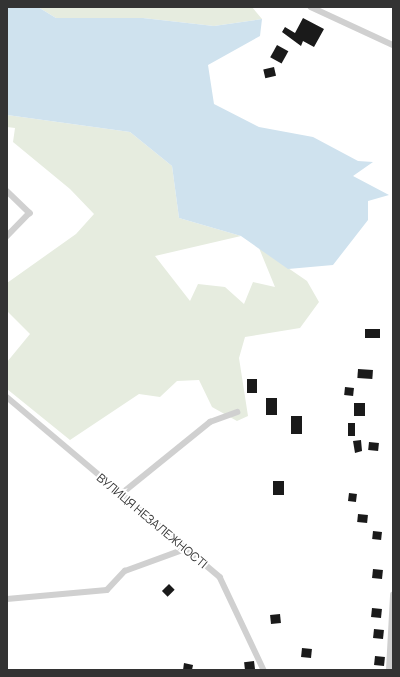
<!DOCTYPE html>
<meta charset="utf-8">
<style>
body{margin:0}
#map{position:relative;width:400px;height:677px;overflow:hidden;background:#fff;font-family:Manrope,sans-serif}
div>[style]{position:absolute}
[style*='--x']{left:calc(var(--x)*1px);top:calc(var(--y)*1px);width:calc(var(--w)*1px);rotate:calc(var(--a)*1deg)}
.green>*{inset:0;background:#e6ecdf}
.water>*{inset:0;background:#cfe2ee}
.building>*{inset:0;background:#1a1a1a;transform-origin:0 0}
.minor>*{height:5.5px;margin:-2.75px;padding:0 2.75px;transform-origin:2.75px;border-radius:2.75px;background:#d0d0d0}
span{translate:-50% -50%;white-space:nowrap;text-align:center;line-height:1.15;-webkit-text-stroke:4px #fff;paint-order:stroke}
.street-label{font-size:12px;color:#333}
.frame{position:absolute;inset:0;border:8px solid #333;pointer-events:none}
</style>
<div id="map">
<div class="green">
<i style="clip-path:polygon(38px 7px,252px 7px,262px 19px,214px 26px,143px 18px,56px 18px)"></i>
<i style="clip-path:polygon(7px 115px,130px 132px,172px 166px,179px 218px,241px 236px,155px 256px,190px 301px,198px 284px,225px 287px,244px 304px,253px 282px,275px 287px,259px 248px,307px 281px,319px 302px,300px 328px,245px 337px,239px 358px,248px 416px,237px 421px,212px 407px,199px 380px,177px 381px,160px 397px,139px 394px,70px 440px,7px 389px,7px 362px,30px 334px,7px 311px,7px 283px,76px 234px,94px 214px,70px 189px,13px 142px,15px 128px,7px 127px)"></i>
</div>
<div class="water">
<i style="clip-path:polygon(7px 7px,38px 7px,56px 18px,143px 18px,214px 26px,262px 19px,260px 36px,208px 65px,214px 104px,259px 127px,313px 137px,358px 161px,373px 162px,353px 176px,389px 195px,368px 201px,368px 220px,333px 265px,288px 269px,241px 236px,179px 218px,172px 166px,130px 132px,7px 115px)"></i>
</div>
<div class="building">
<i style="clip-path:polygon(303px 18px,324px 29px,314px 47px,303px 41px,301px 46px,282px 32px,285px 27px,295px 33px)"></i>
<i style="left:277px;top:45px;width:13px;height:14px;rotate:29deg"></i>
<i style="left:274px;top:67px;width:9px;height:11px;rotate:77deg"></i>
<i style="left:365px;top:329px;width:15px;height:9px"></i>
<i style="left:358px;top:369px;width:15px;height:9px;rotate:4deg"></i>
<i style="left:247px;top:379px;width:10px;height:14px"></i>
<i style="left:345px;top:387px;width:9px;height:8px;rotate:6deg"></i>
<i style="left:266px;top:398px;width:11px;height:17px"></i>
<i style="left:354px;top:403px;width:11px;height:13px"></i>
<i style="left:291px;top:416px;width:11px;height:18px"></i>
<i style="left:348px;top:423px;width:7px;height:13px"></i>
<i style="clip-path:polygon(361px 440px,362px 451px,355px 453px,353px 441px)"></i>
<i style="left:369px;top:442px;width:10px;height:8px;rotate:6deg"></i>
<i style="left:273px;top:481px;width:11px;height:14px"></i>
<i style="left:349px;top:493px;width:8px;height:8px;rotate:7deg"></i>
<i style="left:358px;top:514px;width:10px;height:8px;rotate:6deg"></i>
<i style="left:373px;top:531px;width:9px;height:8px;rotate:6deg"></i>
<i style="left:373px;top:569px;width:10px;height:9px;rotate:6deg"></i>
<i style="left:169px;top:584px;width:8px;height:10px;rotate:45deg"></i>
<i style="left:372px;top:608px;width:10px;height:9px;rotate:6deg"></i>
<i style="left:280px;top:614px;width:9px;height:10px;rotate:84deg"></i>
<i style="left:374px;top:629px;width:10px;height:9px;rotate:6deg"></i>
<i style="left:302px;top:648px;width:10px;height:9px;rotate:6deg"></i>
<i style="left:375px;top:656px;width:10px;height:9px;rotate:6deg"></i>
<i style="left:254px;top:661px;width:8px;height:10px;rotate:83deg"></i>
<i style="clip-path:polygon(184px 663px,193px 665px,192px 670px,183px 670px)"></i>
</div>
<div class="minor">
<i style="--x:311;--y:7;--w:90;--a:24.9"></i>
<i style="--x:7;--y:191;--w:32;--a:44"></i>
<i style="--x:30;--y:213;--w:33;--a:134"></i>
<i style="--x:7;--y:397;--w:279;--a:40.2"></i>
<i style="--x:220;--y:577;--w:103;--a:64.7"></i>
<i style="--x:120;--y:495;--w:116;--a:-39"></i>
<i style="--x:210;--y:422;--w:29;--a:-20"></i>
<i style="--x:7;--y:599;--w:100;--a:-5.1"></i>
<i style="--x:107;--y:590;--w:26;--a:-47"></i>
<i style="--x:125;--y:571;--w:64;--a:-20.1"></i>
<i style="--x:389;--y:670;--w:75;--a:-86.9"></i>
</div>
<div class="street-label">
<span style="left:152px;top:521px;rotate:40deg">ВУЛИЦЯ НЕЗАЛЕЖНОСТІ</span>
</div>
<div class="frame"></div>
</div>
